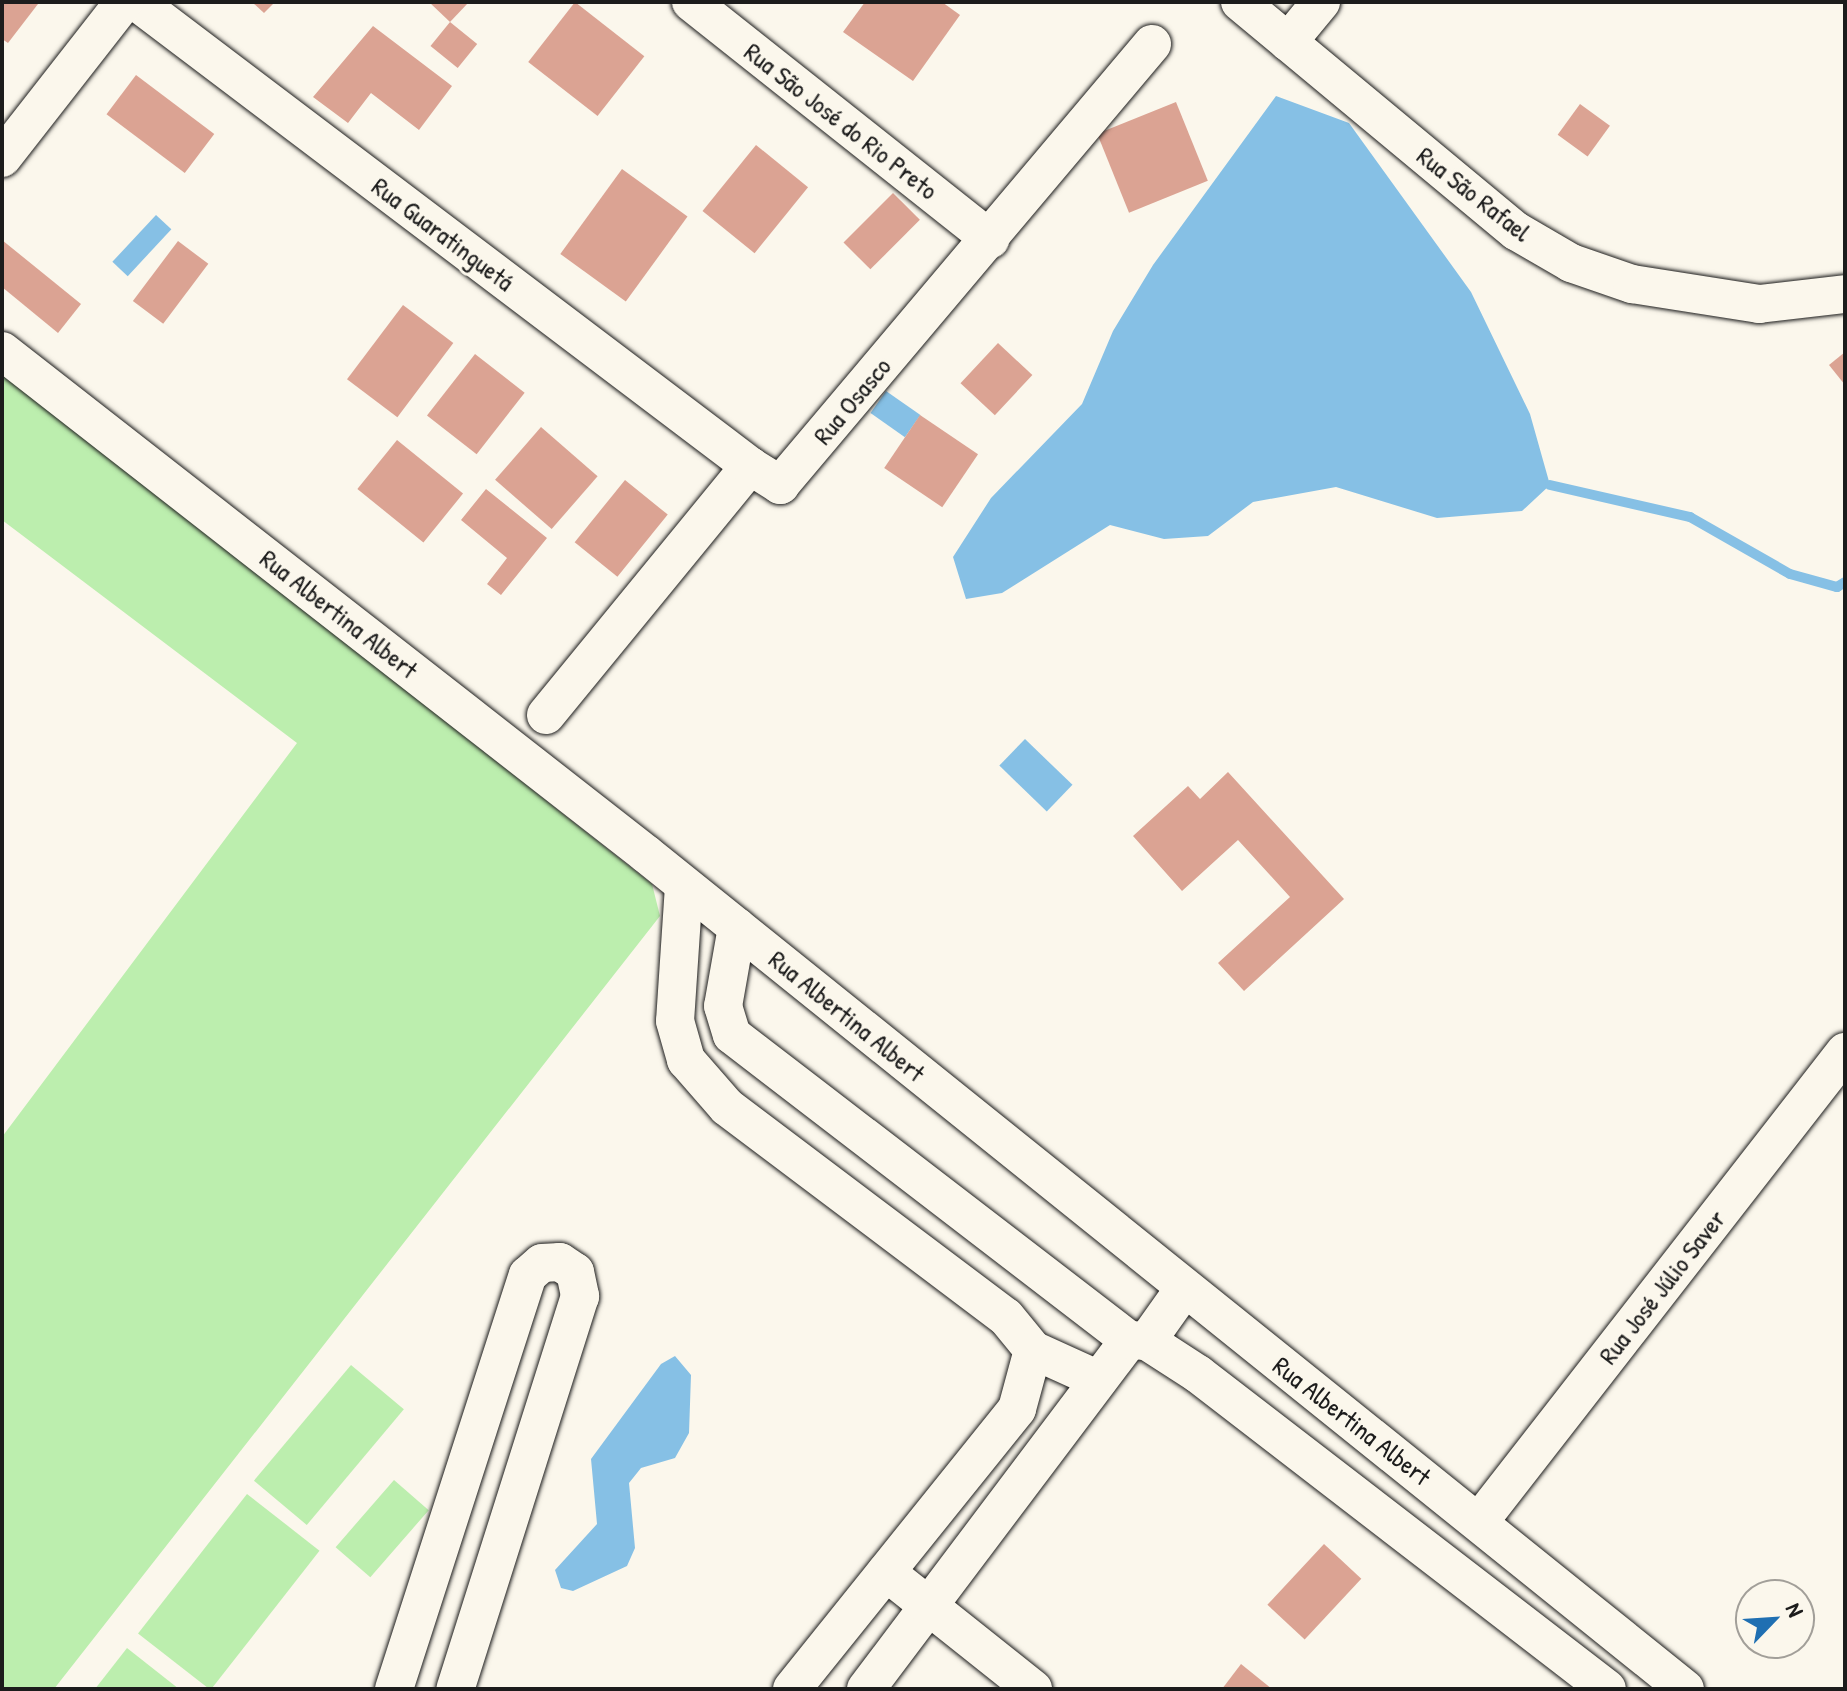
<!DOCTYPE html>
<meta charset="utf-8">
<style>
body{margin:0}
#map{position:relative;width:1847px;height:1691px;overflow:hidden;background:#fbf7ec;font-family:"Patrick Hand",sans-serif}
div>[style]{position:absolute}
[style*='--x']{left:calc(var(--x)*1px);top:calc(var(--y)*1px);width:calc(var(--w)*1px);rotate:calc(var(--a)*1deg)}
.green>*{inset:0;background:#bceeae;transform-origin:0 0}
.water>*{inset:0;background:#86c0e5;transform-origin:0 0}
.stream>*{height:10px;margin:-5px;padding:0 5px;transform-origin:5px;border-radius:5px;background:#86c0e5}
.building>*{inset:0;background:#dba393;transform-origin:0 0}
.roads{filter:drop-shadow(0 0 2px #1c1c1c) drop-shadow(0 0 2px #1c1c1c)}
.minor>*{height:38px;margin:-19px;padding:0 19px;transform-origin:19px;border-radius:19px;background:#fbf7ec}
span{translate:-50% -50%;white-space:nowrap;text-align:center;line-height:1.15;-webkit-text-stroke:6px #fbf7ec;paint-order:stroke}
.street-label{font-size:26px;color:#1c1c1c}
.frame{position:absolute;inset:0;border:4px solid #1c1c1c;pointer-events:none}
.north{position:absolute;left:1735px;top:1579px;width:80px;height:80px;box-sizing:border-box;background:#fbf7ec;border:2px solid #a29f99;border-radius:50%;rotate:65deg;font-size:22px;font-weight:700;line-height:32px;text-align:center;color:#1c1c1c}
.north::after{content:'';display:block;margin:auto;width:28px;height:36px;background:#1f6fb2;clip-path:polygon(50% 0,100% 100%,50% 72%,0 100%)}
</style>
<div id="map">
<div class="green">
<i style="clip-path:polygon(2px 372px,652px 884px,660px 916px,54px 1689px,2px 1689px,2px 1137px,297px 743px,2px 520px)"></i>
<i style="left:351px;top:1365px;width:69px;height:151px;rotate:40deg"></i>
<i style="left:394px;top:1480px;width:46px;height:89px;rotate:41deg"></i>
<i style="left:247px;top:1494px;width:92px;height:177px;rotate:38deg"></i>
<i style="clip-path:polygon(127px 1648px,179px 1689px,95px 1689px)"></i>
</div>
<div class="water">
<i style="clip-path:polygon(1276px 96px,1349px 123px,1471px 292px,1530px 414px,1550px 485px,1522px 511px,1437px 518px,1336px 487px,1253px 502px,1208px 536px,1164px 539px,1110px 525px,1002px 593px,966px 599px,953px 557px,991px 498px,1082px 404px,1113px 331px,1153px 265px)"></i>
<i style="left:156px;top:215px;width:21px;height:64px;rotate:43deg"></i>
<i style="left:886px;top:391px;width:42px;height:27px;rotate:35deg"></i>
<i style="left:1025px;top:739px;width:66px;height:37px;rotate:44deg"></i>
<i style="clip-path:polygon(675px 1356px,691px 1375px,689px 1433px,675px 1458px,641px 1468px,629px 1483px,635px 1548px,627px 1566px,573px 1591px,561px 1588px,555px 1570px,597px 1524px,591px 1459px,661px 1364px)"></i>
</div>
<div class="stream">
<i style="--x:1550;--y:485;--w:144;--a:12.9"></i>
<i style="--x:1690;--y:517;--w:115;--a:29.7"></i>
<i style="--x:1790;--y:574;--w:49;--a:15.5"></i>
<i style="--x:1837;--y:587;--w:9;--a:-32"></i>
</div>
<div class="building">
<i style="clip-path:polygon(2px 2px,38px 4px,8px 43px,2px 39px)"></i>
<i style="clip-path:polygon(252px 2px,275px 2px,264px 13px)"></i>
<i style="clip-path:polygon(429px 2px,469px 2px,450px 22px)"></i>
<i style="left:575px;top:2px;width:88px;height:76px;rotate:38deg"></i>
<i style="clip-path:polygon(865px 2px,942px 2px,960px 15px,913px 81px,843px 32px)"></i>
<i style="left:450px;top:22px;width:35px;height:31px;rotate:39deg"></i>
<i style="clip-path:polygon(373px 26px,452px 86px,419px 130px,371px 93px,348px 123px,313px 97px)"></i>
<i style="left:136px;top:75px;width:98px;height:49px;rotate:37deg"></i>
<i style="left:1176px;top:102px;width:85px;height:85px;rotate:68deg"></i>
<i style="left:1580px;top:104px;width:37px;height:38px;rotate:36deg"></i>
<i style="left:756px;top:145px;width:67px;height:85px;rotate:39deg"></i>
<i style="left:622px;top:169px;width:81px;height:105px;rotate:36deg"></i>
<i style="left:893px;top:193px;width:38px;height:70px;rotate:45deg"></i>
<i style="clip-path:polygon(2px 240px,81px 304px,58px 333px,2px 287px)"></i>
<i style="left:178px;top:241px;width:38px;height:75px;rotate:37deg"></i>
<i style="left:403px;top:305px;width:63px;height:93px;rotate:37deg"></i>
<i style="left:998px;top:343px;width:47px;height:55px;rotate:43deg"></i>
<i style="clip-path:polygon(1845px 352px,1845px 385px,1829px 365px)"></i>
<i style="left:475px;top:354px;width:63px;height:78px;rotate:38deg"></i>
<i style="left:920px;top:415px;width:70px;height:64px;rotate:34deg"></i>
<i style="left:541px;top:427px;width:75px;height:70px;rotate:41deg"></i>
<i style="left:397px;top:440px;width:85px;height:63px;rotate:39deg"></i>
<i style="left:625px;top:480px;width:55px;height:80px;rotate:39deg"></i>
<i style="clip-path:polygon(486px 489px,547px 538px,501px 595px,487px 584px,507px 558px,461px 520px)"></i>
<i style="clip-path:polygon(1228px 772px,1344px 899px,1244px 991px,1218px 963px,1290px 897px,1238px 840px,1182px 891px,1133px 836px,1188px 786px,1200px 799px)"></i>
<i style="left:1324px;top:1544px;width:51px;height:83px;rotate:43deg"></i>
<i style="clip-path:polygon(1241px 1664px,1272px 1689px,1222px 1689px)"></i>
</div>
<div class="roads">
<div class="minor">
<i style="--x:137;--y:2;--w:769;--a:37.12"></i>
<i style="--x:691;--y:2;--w:382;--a:38.4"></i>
<i style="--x:1240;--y:2;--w:359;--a:39.7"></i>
<i style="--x:1516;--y:231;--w:64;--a:30.2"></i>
<i style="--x:1571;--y:263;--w:65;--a:19"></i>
<i style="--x:1632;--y:284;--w:129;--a:8.9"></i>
<i style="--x:1759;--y:304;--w:87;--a:-6.6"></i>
<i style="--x:1288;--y:42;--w:52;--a:-50.5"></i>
<i style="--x:2;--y:158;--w:198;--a:-52"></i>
<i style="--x:2;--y:351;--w:817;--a:37.99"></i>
<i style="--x:646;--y:854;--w:1333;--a:38.79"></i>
<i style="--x:546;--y:715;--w:322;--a:-50.7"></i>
<i style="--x:750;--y:466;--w:36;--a:32"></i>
<i style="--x:780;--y:485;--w:577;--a:-49.85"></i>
<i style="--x:684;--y:886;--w:135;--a:93.8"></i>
<i style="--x:675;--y:1021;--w:41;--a:74.2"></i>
<i style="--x:686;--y:1060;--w:62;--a:48.9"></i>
<i style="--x:727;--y:1107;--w:349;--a:37"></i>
<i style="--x:1006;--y:1317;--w:43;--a:50.7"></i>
<i style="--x:1033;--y:1350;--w:61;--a:105.2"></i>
<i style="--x:1017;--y:1409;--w:359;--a:128.8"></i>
<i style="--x:737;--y:927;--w:80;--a:100"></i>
<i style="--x:723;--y:1006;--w:30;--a:73"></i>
<i style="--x:732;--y:1035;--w:501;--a:37.53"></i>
<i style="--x:1129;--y:1340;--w:437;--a:127"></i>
<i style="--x:1129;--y:1340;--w:18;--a:3"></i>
<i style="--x:1147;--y:1341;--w:61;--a:32.9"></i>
<i style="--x:1198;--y:1374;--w:516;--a:37.6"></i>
<i style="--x:1147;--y:1341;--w:64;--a:-54.6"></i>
<i style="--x:1033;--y:1350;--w:72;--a:24.4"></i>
<i style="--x:1479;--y:1522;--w:596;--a:-52.09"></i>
<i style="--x:886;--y:1572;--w:188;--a:38.5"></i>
<i style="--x:394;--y:1689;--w:435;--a:-72.1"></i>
<i style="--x:528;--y:1275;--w:18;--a:-41"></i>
<i style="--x:542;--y:1263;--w:18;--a:-3"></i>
<i style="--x:560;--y:1262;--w:18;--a:34"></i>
<i style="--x:575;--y:1272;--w:25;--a:78"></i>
<i style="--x:580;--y:1296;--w:412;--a:107.6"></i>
</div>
</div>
<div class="street-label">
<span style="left:841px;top:121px;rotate:38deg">Rua São José do Rio Preto</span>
<span style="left:1474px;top:194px;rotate:38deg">Rua São Rafael</span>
<span style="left:443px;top:234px;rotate:37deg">Rua Guaratinguetá</span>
<span style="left:852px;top:401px;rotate:-50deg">Rua Osasco</span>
<span style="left:339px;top:614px;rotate:38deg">Rua Albertina Albert</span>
<span style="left:847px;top:1016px;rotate:39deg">Rua Albertina Albert</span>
<span style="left:1662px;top:1287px;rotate:-52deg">Rua José Júlio Saver</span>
<span style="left:1352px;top:1421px;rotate:38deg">Rua Albertina Albert</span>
</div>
<div class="frame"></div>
<div class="north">N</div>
</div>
